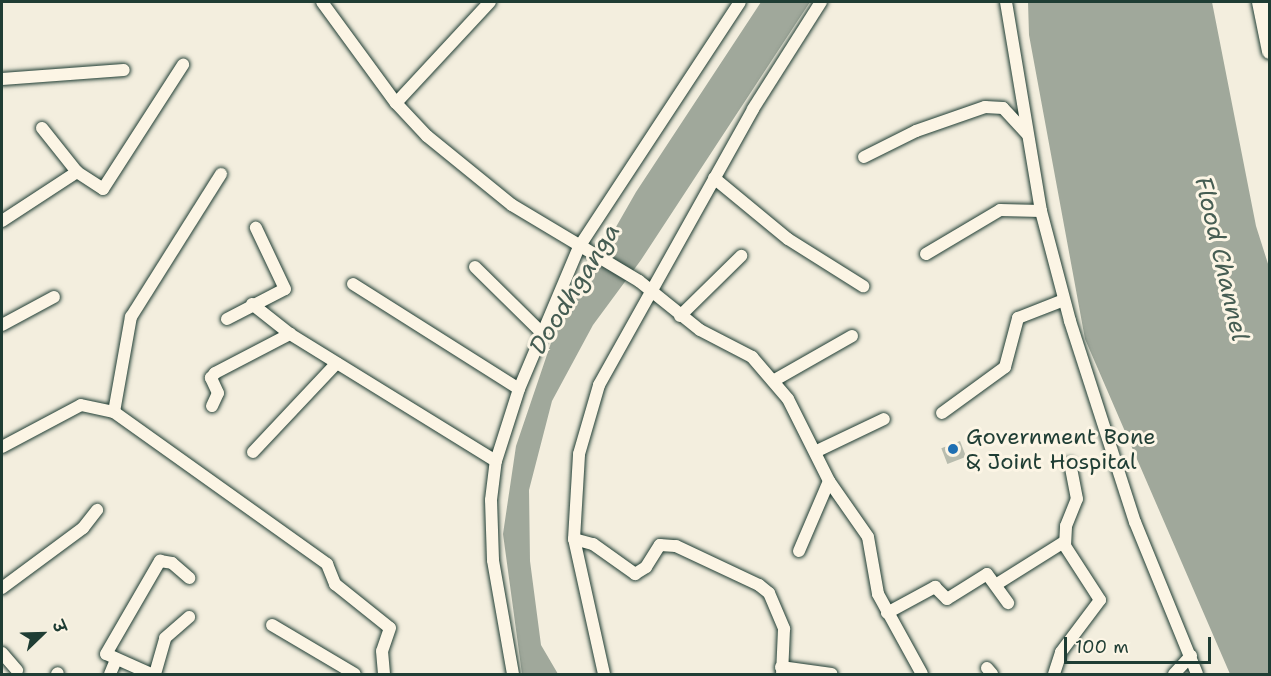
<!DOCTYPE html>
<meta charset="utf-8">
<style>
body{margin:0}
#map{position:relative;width:1271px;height:676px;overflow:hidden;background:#f3eede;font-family:"Shantell Sans","Playpen Sans Deva",sans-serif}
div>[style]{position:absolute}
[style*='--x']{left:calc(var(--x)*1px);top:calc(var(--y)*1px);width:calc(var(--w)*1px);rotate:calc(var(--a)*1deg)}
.water>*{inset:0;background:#a0a89b}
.building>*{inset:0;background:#b8bcae;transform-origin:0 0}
.roads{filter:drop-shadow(0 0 2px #1f3d34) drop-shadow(0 0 2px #1f3d34)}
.minor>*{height:12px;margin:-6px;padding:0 6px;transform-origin:6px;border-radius:6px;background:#fcf5e5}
.secondary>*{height:16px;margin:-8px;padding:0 8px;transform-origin:8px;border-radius:8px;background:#fcf5e5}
.dots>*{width:16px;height:16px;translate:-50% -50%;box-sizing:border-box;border:3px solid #fcf5e5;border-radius:50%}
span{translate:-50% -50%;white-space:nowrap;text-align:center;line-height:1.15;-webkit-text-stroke:6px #fcf5e5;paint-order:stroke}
.poi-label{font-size:22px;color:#1f3d34}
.left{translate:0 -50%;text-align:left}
.water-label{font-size:24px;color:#465d53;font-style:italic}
.frame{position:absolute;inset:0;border:3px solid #1f3d34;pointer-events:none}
.north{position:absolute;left:12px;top:604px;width:60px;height:60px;-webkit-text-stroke:4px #fcf5e5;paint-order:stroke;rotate:67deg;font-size:16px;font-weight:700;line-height:24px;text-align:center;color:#1f3d34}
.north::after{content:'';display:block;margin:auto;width:21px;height:27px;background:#1f3d34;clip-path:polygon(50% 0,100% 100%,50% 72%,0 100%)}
.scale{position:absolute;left:1064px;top:637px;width:147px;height:27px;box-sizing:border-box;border:3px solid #1f3d34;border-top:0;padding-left:8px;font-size:18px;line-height:21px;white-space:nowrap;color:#1f3d34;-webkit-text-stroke:4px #fcf5e5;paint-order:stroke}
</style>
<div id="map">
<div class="water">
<i style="clip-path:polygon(761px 2px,810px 2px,641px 260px,593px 325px,552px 401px,529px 490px,530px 561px,541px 645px,558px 674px,522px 674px,503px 534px,516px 446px,553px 337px,636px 192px)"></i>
<i style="clip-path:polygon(1028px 2px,1212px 2px,1256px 226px,1269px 267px,1269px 674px,1230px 674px,1085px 339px,1029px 35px)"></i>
</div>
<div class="building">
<i style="left:960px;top:441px;width:17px;height:20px;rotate:69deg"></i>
</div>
<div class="roads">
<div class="minor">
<i style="--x:322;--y:2;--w:125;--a:53.8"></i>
<i style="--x:396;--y:103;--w:45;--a:46.8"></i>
<i style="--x:427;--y:136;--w:109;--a:39.1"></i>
<i style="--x:512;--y:205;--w:148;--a:30.9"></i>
<i style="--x:639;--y:281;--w:78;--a:38.8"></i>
<i style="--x:700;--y:330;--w:59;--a:27.4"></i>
<i style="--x:752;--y:357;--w:55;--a:49.4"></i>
<i style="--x:788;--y:399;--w:92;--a:63.4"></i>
<i style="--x:829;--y:481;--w:68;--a:55.1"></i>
<i style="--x:868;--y:537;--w:58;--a:80"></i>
<i style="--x:878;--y:594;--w:91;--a:61.2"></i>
<i style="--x:1006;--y:2;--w:212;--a:80.5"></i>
<i style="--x:1041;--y:211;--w:114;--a:75.2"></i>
<i style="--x:1070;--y:321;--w:211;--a:72.1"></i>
<i style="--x:1135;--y:522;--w:164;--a:67.8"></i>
<i style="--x:2;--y:79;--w:122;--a:-4.2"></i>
<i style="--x:396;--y:103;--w:138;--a:-47.1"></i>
<i style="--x:42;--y:128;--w:56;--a:51.5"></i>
<i style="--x:77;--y:172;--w:31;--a:33"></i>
<i style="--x:103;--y:189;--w:148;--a:-57.2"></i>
<i style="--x:864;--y:157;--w:58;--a:-26.6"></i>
<i style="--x:916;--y:131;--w:73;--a:-19.2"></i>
<i style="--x:985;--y:107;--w:18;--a:3"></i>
<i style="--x:1003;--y:108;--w:35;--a:47"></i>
<i style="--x:714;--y:178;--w:96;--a:39.5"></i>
<i style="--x:788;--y:239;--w:89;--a:32.1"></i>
<i style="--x:2;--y:221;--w:90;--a:-33.2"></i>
<i style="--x:926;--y:254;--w:86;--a:-30.7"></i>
<i style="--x:1000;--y:210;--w:41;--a:1.4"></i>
<i style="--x:475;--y:267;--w:93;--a:44.6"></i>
<i style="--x:353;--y:284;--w:196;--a:32.3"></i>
<i style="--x:252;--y:304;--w:48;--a:38.3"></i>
<i style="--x:290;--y:334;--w:242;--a:31.7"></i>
<i style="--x:680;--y:316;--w:86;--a:-44.5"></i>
<i style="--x:227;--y:319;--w:65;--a:-27.3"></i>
<i style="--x:285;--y:289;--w:68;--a:-115.4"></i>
<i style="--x:2;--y:325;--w:59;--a:-28.3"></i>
<i style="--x:773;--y:381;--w:91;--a:-29.7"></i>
<i style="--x:212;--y:406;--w:14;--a:-65"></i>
<i style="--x:218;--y:393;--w:17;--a:-115"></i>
<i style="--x:211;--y:378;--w:6;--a:-51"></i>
<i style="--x:215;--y:373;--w:85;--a:-27.5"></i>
<i style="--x:114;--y:412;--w:97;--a:-79.9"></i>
<i style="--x:131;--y:317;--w:169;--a:-57.8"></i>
<i style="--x:942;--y:413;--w:78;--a:-36.1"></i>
<i style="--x:1005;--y:367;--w:51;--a:-75.1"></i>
<i style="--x:1018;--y:318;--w:49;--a:-21.4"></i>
<i style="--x:2;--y:447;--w:89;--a:-28"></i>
<i style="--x:81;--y:405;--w:34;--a:12"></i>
<i style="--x:114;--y:412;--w:262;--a:35.5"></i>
<i style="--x:327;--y:564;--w:22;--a:68"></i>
<i style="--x:335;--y:584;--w:70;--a:38.7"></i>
<i style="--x:390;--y:628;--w:24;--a:109"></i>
<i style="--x:382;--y:651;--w:23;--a:85"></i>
<i style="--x:817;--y:451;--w:74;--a:-25.5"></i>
<i style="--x:253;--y:452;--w:122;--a:-46.7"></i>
<i style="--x:574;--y:539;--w:20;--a:15"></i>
<i style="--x:593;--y:544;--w:52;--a:35.5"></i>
<i style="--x:635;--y:574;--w:13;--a:-32"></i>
<i style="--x:646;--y:567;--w:26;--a:-58"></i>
<i style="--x:660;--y:545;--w:16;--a:4"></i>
<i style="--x:676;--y:546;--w:92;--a:25.2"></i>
<i style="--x:759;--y:585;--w:13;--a:39"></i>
<i style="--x:769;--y:593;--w:39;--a:67"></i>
<i style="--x:784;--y:629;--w:45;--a:92.5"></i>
<i style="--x:799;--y:551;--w:76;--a:-66.8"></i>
<i style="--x:997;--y:584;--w:79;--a:-32.1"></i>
<i style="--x:2;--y:588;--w:101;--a:-36.5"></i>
<i style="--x:83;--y:528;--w:23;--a:-52"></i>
<i style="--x:887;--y:613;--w:55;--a:-28.4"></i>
<i style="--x:935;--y:587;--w:17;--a:45"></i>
<i style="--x:947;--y:599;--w:47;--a:-32"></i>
<i style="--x:987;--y:574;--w:36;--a:54"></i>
<i style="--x:272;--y:625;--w:96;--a:30.6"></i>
<i style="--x:2;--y:653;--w:23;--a:49"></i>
<i style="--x:781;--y:667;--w:51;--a:7.8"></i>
<i style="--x:987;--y:668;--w:8;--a:50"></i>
<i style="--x:57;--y:674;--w:1;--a:-45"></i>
<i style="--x:110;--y:674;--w:15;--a:-67"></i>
<i style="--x:151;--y:674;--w:49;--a:-156"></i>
<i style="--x:106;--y:654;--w:108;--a:-59.9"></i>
<i style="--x:160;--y:561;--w:12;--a:9"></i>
<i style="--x:172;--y:563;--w:23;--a:41"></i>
<i style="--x:155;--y:674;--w:37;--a:-74"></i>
<i style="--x:165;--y:638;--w:32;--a:-41"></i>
<i style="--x:513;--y:674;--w:116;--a:-100"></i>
<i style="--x:493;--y:560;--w:60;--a:-91.9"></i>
<i style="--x:491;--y:500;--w:39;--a:-83"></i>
<i style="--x:496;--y:461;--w:76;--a:-72.3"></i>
<i style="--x:519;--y:389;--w:154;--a:-67.1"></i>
<i style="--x:579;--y:247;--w:293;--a:-56.7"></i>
<i style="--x:604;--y:674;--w:138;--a:-102.5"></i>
<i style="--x:574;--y:539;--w:85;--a:-86.6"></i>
<i style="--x:579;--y:454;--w:72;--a:-73.8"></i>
<i style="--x:599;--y:385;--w:316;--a:-60.8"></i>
<i style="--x:753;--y:109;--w:127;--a:-57.6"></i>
<i style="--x:1054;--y:674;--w:23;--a:-72"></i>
<i style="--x:1061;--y:652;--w:65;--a:-53.1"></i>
<i style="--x:1100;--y:600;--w:64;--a:-122.9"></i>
<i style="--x:1065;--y:546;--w:20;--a:-87"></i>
<i style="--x:1066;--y:526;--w:29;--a:-68"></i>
<i style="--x:1077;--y:499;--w:36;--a:-101"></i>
<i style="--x:1174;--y:674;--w:25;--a:-47"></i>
</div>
<div class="secondary">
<i style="--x:1260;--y:2;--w:50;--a:78.5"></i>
</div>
</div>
<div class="dots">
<i style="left:953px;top:449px;background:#1f6fb2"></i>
</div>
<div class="poi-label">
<span class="left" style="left:966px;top:449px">Government Bone<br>&amp; Joint Hospital</span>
</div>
<div class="water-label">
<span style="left:1221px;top:259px;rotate:77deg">Flood Channel</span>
<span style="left:575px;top:289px;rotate:-58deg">Doodhganga</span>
</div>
<div class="frame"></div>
<div class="north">उ</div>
<div class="scale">100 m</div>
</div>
